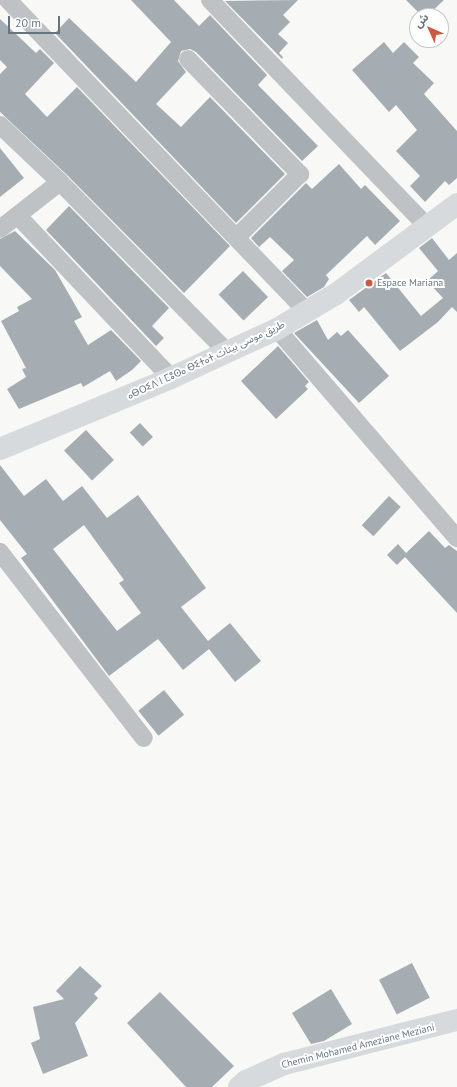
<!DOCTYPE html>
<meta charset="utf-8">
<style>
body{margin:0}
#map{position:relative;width:457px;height:1087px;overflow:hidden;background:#f8f8f6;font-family:"PT Sans","Noto Sans Arabic","Noto Sans Tifinagh",sans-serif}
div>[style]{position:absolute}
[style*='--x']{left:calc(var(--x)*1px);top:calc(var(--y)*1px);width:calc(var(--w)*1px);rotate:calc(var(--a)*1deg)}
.building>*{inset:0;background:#a6adb2;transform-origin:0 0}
.street>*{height:18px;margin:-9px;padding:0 9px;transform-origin:9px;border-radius:9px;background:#bec2c5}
.secondary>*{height:22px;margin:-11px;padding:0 11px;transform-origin:11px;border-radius:11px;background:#d6dadd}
.dots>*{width:11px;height:11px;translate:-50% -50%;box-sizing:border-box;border:2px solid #fff;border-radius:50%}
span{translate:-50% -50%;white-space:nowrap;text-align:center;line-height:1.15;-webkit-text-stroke:4px #fff;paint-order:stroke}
.poi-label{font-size:10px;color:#66757d}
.left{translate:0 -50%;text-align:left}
.street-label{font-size:10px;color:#66757d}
.north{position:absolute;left:409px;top:8px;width:40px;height:40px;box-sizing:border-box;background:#fff;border:1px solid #c2c8cb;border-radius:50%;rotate:315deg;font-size:11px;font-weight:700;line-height:16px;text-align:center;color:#66757d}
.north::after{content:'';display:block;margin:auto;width:14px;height:18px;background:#cd5742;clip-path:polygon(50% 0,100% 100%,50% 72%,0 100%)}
.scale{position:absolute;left:8px;top:16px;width:52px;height:18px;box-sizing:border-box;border:2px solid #66757d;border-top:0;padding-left:5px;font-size:12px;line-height:14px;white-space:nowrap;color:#66757d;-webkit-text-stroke:3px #fff;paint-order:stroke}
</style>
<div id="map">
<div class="building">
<i style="clip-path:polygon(131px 0,174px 0,199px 26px,210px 15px,267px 75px,258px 85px,318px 146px,302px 161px,196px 52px,190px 49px,181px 51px,178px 61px,186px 72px,156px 104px,181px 127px,210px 97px,285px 174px,236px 223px,55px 33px,69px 18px,136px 82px,171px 42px)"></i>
<i style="clip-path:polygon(298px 0,283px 15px,290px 22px,278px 34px,288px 43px,279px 53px,283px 57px,282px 59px,225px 1px)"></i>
<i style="clip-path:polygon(406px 0,444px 0,427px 16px,422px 16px)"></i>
<i style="clip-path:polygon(0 19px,36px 53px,40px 49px,54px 63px,25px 94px,47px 117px,77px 87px,230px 246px,184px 293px,67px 175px,0 112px,0 74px,7px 67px,0 60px)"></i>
<i style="clip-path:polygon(384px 42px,393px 53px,404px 42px,419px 57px,413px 63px,434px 83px,424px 94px,457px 131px,457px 178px,449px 185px,445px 181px,425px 202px,410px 186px,420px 176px,396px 151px,417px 130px,396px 105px,389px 112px,352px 70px)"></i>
<i style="clip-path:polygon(0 148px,24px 178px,0 197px)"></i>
<i style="clip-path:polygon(339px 164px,361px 189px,365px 185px,400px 221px,375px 245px,367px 236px,326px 275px,329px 279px,324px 287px,307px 297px,282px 271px,294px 260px,270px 237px,259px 247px,251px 238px,306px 183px,312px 189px)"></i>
<i style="clip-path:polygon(69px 206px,169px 308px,152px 326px,164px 338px,156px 346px,46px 230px)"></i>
<i style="clip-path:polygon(15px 231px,55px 270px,82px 317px,74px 321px,88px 345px,111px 330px,141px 361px,132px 370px,116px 381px,110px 371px,83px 387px,81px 383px,19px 409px,7px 389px,26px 377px,22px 369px,26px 368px,1px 321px,19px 311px,17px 307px,32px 299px,0 266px,0 239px)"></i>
<i style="clip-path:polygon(432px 238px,449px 260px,457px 253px,457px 312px,452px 307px,438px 322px,400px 351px,364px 307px,359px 312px,349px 300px,386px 273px,421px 316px,443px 298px,427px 281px,438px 271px,419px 248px)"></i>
<i style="left:243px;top:271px;width:36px;height:34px;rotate:46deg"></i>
<i style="clip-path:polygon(317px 320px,328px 340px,337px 332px,341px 336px,348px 330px,389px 376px,359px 403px,294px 333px)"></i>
<i style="clip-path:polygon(278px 346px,309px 382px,305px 386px,308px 389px,276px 419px,241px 381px)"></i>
<i style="left:140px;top:423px;width:19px;height:14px;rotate:47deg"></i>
<i style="left:86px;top:430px;width:41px;height:30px;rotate:47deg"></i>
<i style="clip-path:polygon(evenodd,0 465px,24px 496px,46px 479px,63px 501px,82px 486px,107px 518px,138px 495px,206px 588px,181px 607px,208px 641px,230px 623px,261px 661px,235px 682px,209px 649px,183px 670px,158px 639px,109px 676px,21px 558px,27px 554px,0 520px,0 465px,84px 525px,124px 580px,119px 583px,141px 613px,117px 631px,53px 549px,84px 525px)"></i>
<i style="left:389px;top:496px;width:16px;height:40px;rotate:43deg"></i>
<i style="clip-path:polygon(429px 531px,445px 548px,449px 545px,457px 551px,457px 613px,405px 557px,397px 565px,387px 555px,398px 544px,406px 553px)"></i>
<i style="left:164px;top:690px;width:32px;height:33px;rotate:51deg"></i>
<i style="left:412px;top:963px;width:39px;height:37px;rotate:63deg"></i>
<i style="clip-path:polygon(80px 966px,102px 986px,94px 994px,98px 998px,75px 1023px,88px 1056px,43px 1074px,31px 1043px,40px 1039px,33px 1007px,64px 999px,56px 991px)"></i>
<i style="clip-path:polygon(331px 989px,352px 1024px,324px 1041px,311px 1044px,292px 1013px)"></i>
<i style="clip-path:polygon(160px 992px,234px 1066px,212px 1087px,186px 1087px,127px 1023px)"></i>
</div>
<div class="street">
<i style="--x:8;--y:0;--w:432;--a:46.2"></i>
<i style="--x:210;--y:0;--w:313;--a:46.2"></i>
<i style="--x:188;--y:59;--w:161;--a:45.8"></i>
<i style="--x:300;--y:174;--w:89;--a:135"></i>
<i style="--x:0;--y:125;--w:83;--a:43.5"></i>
<i style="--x:60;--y:182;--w:237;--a:45.5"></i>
<i style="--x:18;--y:216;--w:223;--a:46.6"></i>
<i style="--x:0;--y:229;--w:76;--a:-38.1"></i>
<i style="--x:277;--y:329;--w:276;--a:49.3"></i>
<i style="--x:0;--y:552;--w:235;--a:52.3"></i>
</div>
<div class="secondary">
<i style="--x:0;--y:449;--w:185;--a:-22.5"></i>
<i style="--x:171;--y:378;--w:117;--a:-24.8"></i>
<i style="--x:277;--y:329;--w:69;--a:-30.7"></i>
<i style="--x:336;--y:294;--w:151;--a:-36.6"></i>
<i style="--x:239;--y:1087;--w:9;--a:-41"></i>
<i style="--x:246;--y:1081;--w:42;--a:-24.1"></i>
<i style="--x:284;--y:1064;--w:179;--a:-14.3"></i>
</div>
<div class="dots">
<i style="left:369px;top:283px;background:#cd5742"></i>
</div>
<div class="poi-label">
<span class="left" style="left:377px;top:283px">Espace Mariana</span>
</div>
<div class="street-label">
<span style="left:206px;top:360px;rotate:-25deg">ⴰⴱⵔⵉⴷ ⵏ ⵎⵓⵙⴰ ⴱⵉⵜⴰⵜ طريق موسى بيتات</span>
<span style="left:358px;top:1046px;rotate:-14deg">Chemin Mohamed Ameziane Meziani</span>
</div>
<div class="north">ش</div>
<div class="scale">20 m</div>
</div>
